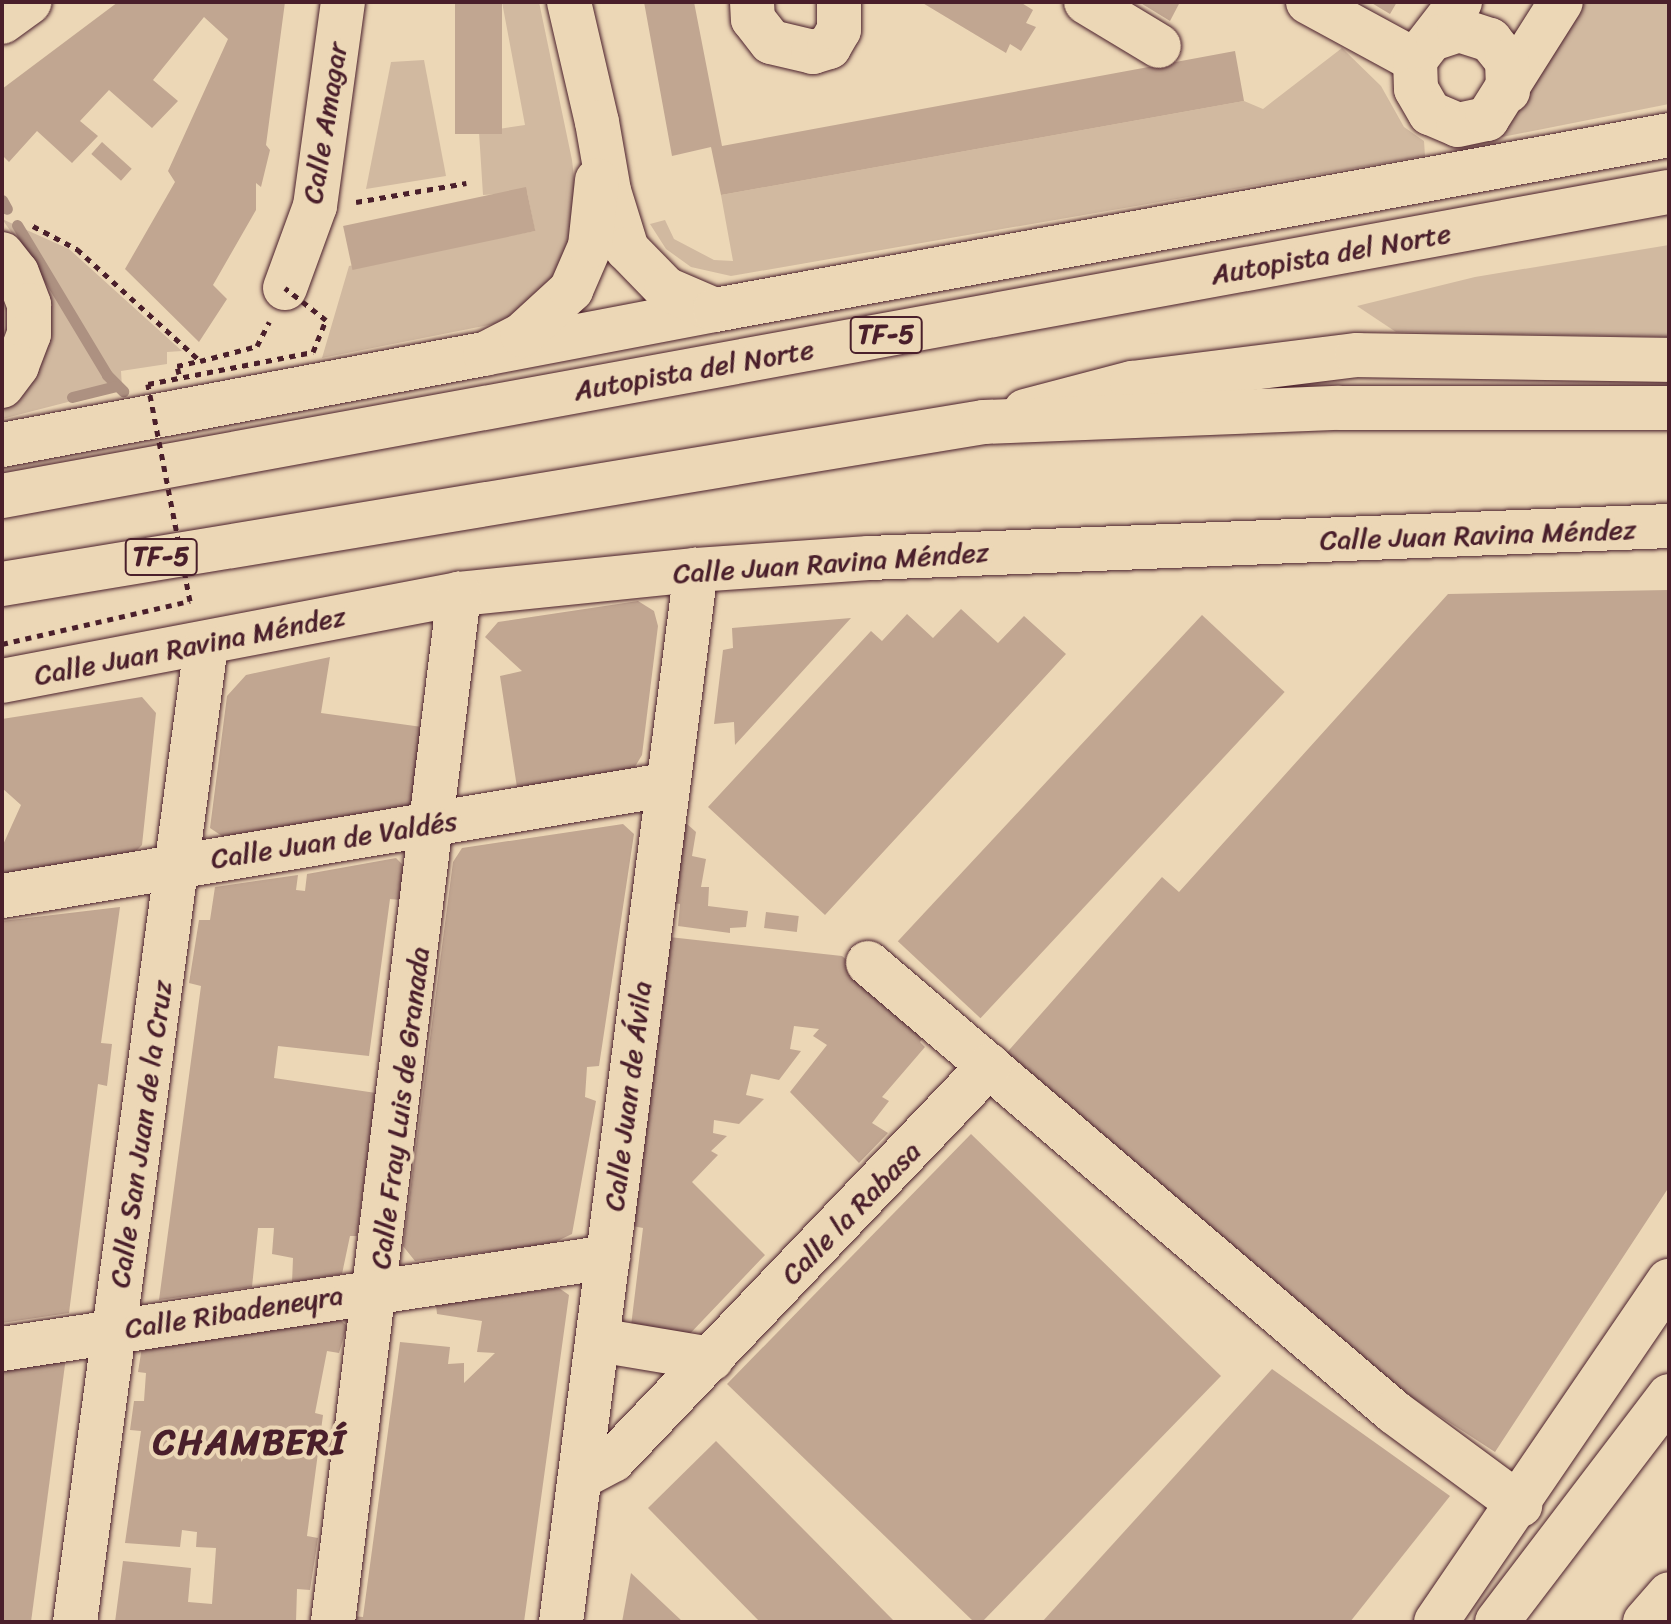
<!DOCTYPE html>
<meta charset="utf-8">
<style>
body{margin:0}
#map{position:relative;width:1671px;height:1624px;overflow:hidden;background:#ecd7b6;font-family:Sriracha,sans-serif}
div>[style]{position:absolute}
[style*='--x']{left:calc(var(--x)*1px);top:calc(var(--y)*1px);width:calc(var(--w)*1px);rotate:calc(var(--a)*1deg)}
.green>*{inset:0;background:#d1b9a0}
.stream>*{height:11px;margin:-5.5px;padding:0 5.5px;transform-origin:5.5px;border-radius:5.5px;background:#ad9181}
.building>*{inset:0;background:#c1a691;transform-origin:0 0}
.path>*{height:5px;margin-top:-2.5px;transform-origin:0;background:repeating-linear-gradient(90deg,#4a1f2b 0 6px,transparent 0 12px)}
.roads{filter:drop-shadow(0 0 2px #4a1f2b) drop-shadow(0 0 2px #4a1f2b)}
.minor>*{height:44px;margin:-22px;padding:0 22px;transform-origin:22px;border-radius:22px;background:#ecd7b6}
.major>*{height:44px;margin:-22px;padding:0 22px;transform-origin:22px;border-radius:22px;background:#ecd7b6}
.highway>*{height:44px;margin:-22px;padding:0 22px;transform-origin:22px;border-radius:22px;background:#ecd7b6}
.path-bridge>*{height:5px;margin-top:-2.5px;transform-origin:0;background:repeating-linear-gradient(90deg,#4a1f2b 0 6px,transparent 0 12px)}
span{translate:-50% -50%;white-space:nowrap;text-align:center;line-height:1.15;-webkit-text-stroke:8px #ecd7b6;paint-order:stroke}
.shield-label span{padding:2px 6px;background:#ecd7b6;border:2px solid;border-radius:6px;-webkit-text-stroke-width:0}
.shield-label{font-size:26px;color:#4a1f2b;font-weight:700}
.street-label{font-size:28px;color:#4a1f2b}
.district-label{font-size:36px;color:#4a1f2b;font-weight:700;letter-spacing:2px}
.frame{position:absolute;inset:0;border:4px solid #4a1f2b;pointer-events:none}
</style>
<div id="map">
<div class="green">
<i style="clip-path:polygon(502px 2px,539px 2px,572px 160px,578px 213px,565px 268px,509px 321px,322px 358px,349px 266px,535px 231px,527px 192px,483px 195px,479px 132px,525px 125px)"></i>
<i style="clip-path:polygon(1582px 2px,1669px 2px,1669px 104px,1502px 137px,1496px 132px)"></i>
<i style="clip-path:polygon(1342px 48px,1381px 86px,1404px 127px,1424px 141px,1425px 156px,731px 276px,691px 267px,666px 249px,650px 224px,665px 220px,674px 239px,714px 260px,733px 261px,721px 195px,1244px 101px,1263px 109px)"></i>
<i style="clip-path:polygon(424px 60px,446px 176px,366px 189px,391px 62px)"></i>
<i style="clip-path:polygon(2px 219px,69px 249px,182px 351px,167px 352px,167px 364px,121px 371px,122px 388px,2px 419px,24px 250px)"></i>
<i style="clip-path:polygon(1669px 245px,1669px 337px,1396px 332px,1357px 306px,1475px 277px)"></i>
</div>
<div class="stream">
<i style="--x:2;--y:200;--w:10;--a:61"></i>
<i style="--x:17;--y:225;--w:175;--a:59"></i>
<i style="--x:107;--y:375;--w:23;--a:45"></i>
<i style="--x:72;--y:397;--w:45;--a:-14"></i>
</div>
<div class="building">
<i style="clip-path:polygon(118px 2px,285px 2px,266px 145px,270px 150px,261px 187px,256px 183px,256px 210px,213px 285px,227px 299px,199px 342px,125px 269px,175px 182px,168px 171px,228px 39px,204px 17px,153px 80px,178px 101px,152px 128px,109px 90px,80px 121px,98px 136px,72px 163px,37px 131px,9px 162px,2px 155px,2px 89px)"></i>
<i style="left:455px;top:2px;width:47px;height:132px"></i>
<i style="clip-path:polygon(644px 2px,694px 2px,722px 146px,1235px 51px,1244px 101px,721px 195px,711px 147px,672px 156px)"></i>
<i style="clip-path:polygon(921px 2px,1020px 2px,1033px 10px,1026px 23px,1036px 27px,1021px 51px,1010px 44px,1006px 53px)"></i>
<i style="clip-path:polygon(1139px 2px,1180px 2px,1170px 21px)"></i>
<i style="clip-path:polygon(1370px 2px,1397px 2px,1390px 14px)"></i>
<i style="left:102px;top:142px;width:40px;height:16px;rotate:42deg"></i>
<i style="left:526px;top:187px;width:45px;height:187px;rotate:78deg"></i>
<i style="clip-path:polygon(1669px 590px,1669px 1187px,1495px 1452px,1375px 1374px,1003px 1057px,1162px 877px,1179px 892px,1448px 594px)"></i>
<i style="clip-path:polygon(638px 601px,654px 611px,658px 626px,642px 755px,630px 775px,518px 794px,500px 676px,522px 671px,485px 637px,498px 622px)"></i>
<i style="clip-path:polygon(961px 609px,998px 643px,1024px 616px,1066px 654px,825px 915px,708px 807px,871px 631px,882px 641px,907px 614px,933px 638px)"></i>
<i style="left:1202px;top:615px;width:113px;height:446px;rotate:43deg"></i>
<i style="clip-path:polygon(851px 618px,735px 745px,734px 722px,714px 724px,723px 650px,733px 648px,732px 628px)"></i>
<i style="clip-path:polygon(330px 657px,321px 713px,422px 727px,413px 800px,407px 810px,225px 838px,210px 828px,227px 696px,246px 675px)"></i>
<i style="clip-path:polygon(142px 697px,156px 713px,142px 845px,131px 856px,2px 879px,2px 847px,21px 805px,2px 788px,2px 719px)"></i>
<i style="clip-path:polygon(678px 816px,696px 832px,692px 856px,706px 859px,701px 887px,709px 887px,708px 906px,748px 911px,746px 927px,730px 928px,730px 933px,678px 926px,680px 904px,665px 902px)"></i>
<i style="clip-path:polygon(623px 824px,634px 834px,599px 1066px,587px 1067px,585px 1097px,596px 1101px,572px 1234px,551px 1244px,415px 1261px,403px 1246px,453px 862px,462px 848px)"></i>
<i style="clip-path:polygon(396px 858px,407px 869px,401px 900px,390px 899px,369px 1056px,278px 1046px,274px 1078px,376px 1093px,357px 1236px,350px 1236px,342px 1274px,292px 1283px,293px 1258px,272px 1254px,274px 1228px,258px 1228px,252px 1287px,159px 1300px,201px 986px,189px 983px,199px 920px,210px 920px,215px 887px,298px 875px,296px 890px,305px 891px,307px 874px)"></i>
<i style="clip-path:polygon(120px 907px,101px 1043px,112px 1044px,107px 1086px,98px 1084px,69px 1313px,2px 1323px,2px 921px)"></i>
<i style="left:766px;top:912px;width:33px;height:16px;rotate:7deg"></i>
<i style="clip-path:polygon(660px 936px,842px 956px,930px 1029px,920px 1042px,925px 1047px,882px 1097px,889px 1101px,872px 1123px,888px 1133px,859px 1163px,790px 1092px,827px 1045px,813px 1036px,819px 1029px,794px 1026px,790px 1049px,801px 1051px,779px 1080px,751px 1074px,746px 1095px,764px 1099px,739px 1124px,714px 1120px,713px 1133px,727px 1136px,711px 1151px,718px 1155px,692px 1182px,765px 1255px,683px 1341px,631px 1326px,643px 1228px,622px 1224px)"></i>
<i style="clip-path:polygon(971px 1134px,1221px 1376px,982px 1622px,974px 1622px,727px 1384px)"></i>
<i style="clip-path:polygon(559px 1288px,569px 1295px,524px 1622px,351px 1622px,352px 1616px,363px 1617px,400px 1342px,450px 1347px,448px 1364px,464px 1363px,464px 1383px,495px 1353px,477px 1352px,482px 1321px,437px 1314px,436px 1305px)"></i>
<i style="clip-path:polygon(337px 1317px,347px 1326px,339px 1353px,327px 1351px,315px 1413px,323px 1415px,307px 1536px,318px 1538px,310px 1590px,297px 1589px,296px 1622px,115px 1622px,123px 1561px,191px 1568px,188px 1602px,212px 1604px,216px 1548px,196px 1547px,197px 1532px,182px 1530px,180px 1547px,125px 1543px,141px 1431px,130px 1430px,134px 1401px,144px 1401px,146px 1373px,138px 1372px,142px 1347px)"></i>
<i style="clip-path:polygon(66px 1357px,31px 1622px,2px 1622px,2px 1366px)"></i>
<i style="clip-path:polygon(1272px 1369px,1450px 1496px,1350px 1622px,1042px 1622px)"></i>
<i style="clip-path:polygon(716px 1441px,895px 1622px,760px 1622px,648px 1508px)"></i>
<i style="clip-path:polygon(631px 1573px,683px 1622px,622px 1622px)"></i>
</div>
<div class="path">
<i style="--x:356;--y:202;--w:112;--a:-9.8"></i>
<i style="--x:33;--y:226;--w:50;--a:27.6"></i>
<i style="--x:77;--y:249;--w:166;--a:42.3"></i>
<i style="--x:200;--y:361;--w:59;--a:-14.7"></i>
<i style="--x:257;--y:346;--w:27;--a:-63"></i>
<i style="--x:179;--y:374;--w:8;--a:-104"></i>
<i style="--x:177;--y:366;--w:23;--a:-13"></i>
</div>
<div class="roads">
<div class="minor">
<i style="--x:569;--y:2;--w:123;--a:76.9"></i>
<i style="--x:752;--y:2;--w:17;--a:87"></i>
<i style="--x:753;--y:19;--w:29;--a:52"></i>
<i style="--x:771;--y:42;--w:43;--a:13.4"></i>
<i style="--x:813;--y:52;--w:17;--a:-17"></i>
<i style="--x:829;--y:47;--w:20;--a:-60"></i>
<i style="--x:839;--y:30;--w:28;--a:-90"></i>
<i style="--x:1086;--y:2;--w:85;--a:31.1"></i>
<i style="--x:1308;--y:2;--w:122;--a:28.5"></i>
<i style="--x:1460;--y:2;--w:73;--a:127.8"></i>
<i style="--x:1415;--y:60;--w:29;--a:88"></i>
<i style="--x:1416;--y:89;--w:28;--a:60"></i>
<i style="--x:1430;--y:113;--w:30;--a:23"></i>
<i style="--x:1458;--y:125;--w:30;--a:-12"></i>
<i style="--x:1487;--y:119;--w:138;--a:-57.7"></i>
<i style="--x:1438;--y:37;--w:22;--a:-18"></i>
<i style="--x:1459;--y:30;--w:33;--a:18"></i>
<i style="--x:1490;--y:40;--w:27;--a:51"></i>
<i style="--x:1507;--y:61;--w:30;--a:88"></i>
<i style="--x:285;--y:288;--w:87;--a:-69.9"></i>
<i style="--x:315;--y:206;--w:206;--a:-82.2"></i>
<i style="--x:489;--y:353;--w:230;--a:-10.8"></i>
<i style="--x:1025;--y:411;--w:111;--a:-14.7"></i>
<i style="--x:1132;--y:383;--w:227;--a:-7.1"></i>
<i style="--x:1357;--y:355;--w:312;--a:0.9"></i>
<i style="--x:2;--y:681;--w:465;--a:-10.8"></i>
<i style="--x:459;--y:594;--w:238;--a:-5.8"></i>
<i style="--x:696;--y:570;--w:173;--a:-4"></i>
<i style="--x:869;--y:558;--w:801;--a:-2.29"></i>
<i style="--x:2;--y:896;--w:672;--a:-9.5"></i>
<i style="--x:868;--y:963;--w:692;--a:40.48"></i>
<i style="--x:1394;--y:1412;--w:157;--a:36.4"></i>
<i style="--x:598;--y:1340;--w:115;--a:9.5"></i>
<i style="--x:2;--y:1349;--w:613;--a:-8.63"></i>
<i style="--x:581;--y:1477;--w:36;--a:-28"></i>
<i style="--x:613;--y:1460;--w:545;--a:-46.34"></i>
<i style="--x:75;--y:1622;--w:986;--a:-82.36"></i>
<i style="--x:333;--y:1622;--w:1036;--a:-83.01"></i>
<i style="--x:561;--y:1622;--w:1061;--a:-82.69"></i>
<i style="--x:1436;--y:1622;--w:413;--a:-55.7"></i>
<i style="--x:1497;--y:1622;--w:284;--a:-52.7"></i>
</div>
<div class="major">
<i style="--x:2;--y:22;--w:34;--a:-36"></i>
</div>
<div class="highway">
<i style="--x:597;--y:122;--w:70;--a:80.1"></i>
<i style="--x:609;--y:191;--w:61;--a:72.8"></i>
<i style="--x:627;--y:249;--w:56;--a:45.7"></i>
<i style="--x:666;--y:289;--w:53;--a:23.2"></i>
<i style="--x:715;--y:310;--w:970;--a:-10.39"></i>
<i style="--x:2;--y:254;--w:24;--a:52"></i>
<i style="--x:17;--y:273;--w:34;--a:69"></i>
<i style="--x:29;--y:305;--w:29;--a:90"></i>
<i style="--x:29;--y:334;--w:34;--a:111"></i>
<i style="--x:17;--y:366;--w:25;--a:127"></i>
<i style="--x:2;--y:445;--w:491;--a:-10.7"></i>
<i style="--x:485;--y:354;--w:42;--a:-27.2"></i>
<i style="--x:522;--y:335;--w:67;--a:-42.6"></i>
<i style="--x:571;--y:290;--w:48;--a:-66.6"></i>
<i style="--x:590;--y:246;--w:66;--a:-83.9"></i>
<i style="--x:2;--y:496;--w:1694;--a:-10.34"></i>
<i style="--x:2;--y:584;--w:995;--a:-9.37"></i>
<i style="--x:984;--y:422;--w:355;--a:-2.3"></i>
<i style="--x:1339;--y:408;--w:330;--a:0"></i>
<i style="--x:1645;--y:1622;--w:37;--a:-49"></i>
</div>
</div>
<div class="path-bridge">
<i style="--x:2;--y:644;--w:193;--a:-12.9"></i>
<i style="--x:190;--y:601;--w:221;--a:-101"></i>
<i style="--x:148;--y:384;--w:168;--a:-11"></i>
<i style="--x:313;--y:352;--w:35;--a:-68"></i>
<i style="--x:326;--y:320;--w:52;--a:-142"></i>
</div>
<div class="shield-label">
<span style="left:886px;top:335px">TF-5</span>
<span style="left:161px;top:557px">TF-5</span>
</div>
<div class="street-label">
<span style="left:325px;top:123px;rotate:-81deg">Calle Amagar</span>
<span style="left:1331px;top:254px;rotate:-10deg">Autopista del Norte</span>
<span style="left:694px;top:370px;rotate:-10deg">Autopista del Norte</span>
<span style="left:1478px;top:535px;rotate:-2deg">Calle Juan Ravina Méndez</span>
<span style="left:831px;top:563px;rotate:-4deg">Calle Juan Ravina Méndez</span>
<span style="left:190px;top:646px;rotate:-11deg">Calle Juan Ravina Méndez</span>
<span style="left:334px;top:840px;rotate:-9deg">Calle Juan de Valdés</span>
<span style="left:628px;top:1096px;rotate:-83deg">Calle Juan de Ávila</span>
<span style="left:400px;top:1108px;rotate:-83deg">Calle Fray Luis de Granada</span>
<span style="left:141px;top:1134px;rotate:-82deg">Calle San Juan de la Cruz</span>
<span style="left:851px;top:1213px;rotate:-46deg">Calle la Rabasa</span>
<span style="left:234px;top:1312px;rotate:-9deg">Calle Ribadeneyra</span>
</div>
<div class="district-label">
<span style="left:250px;top:1443px">CHAMBERÍ</span>
</div>
<div class="frame"></div>
</div>
